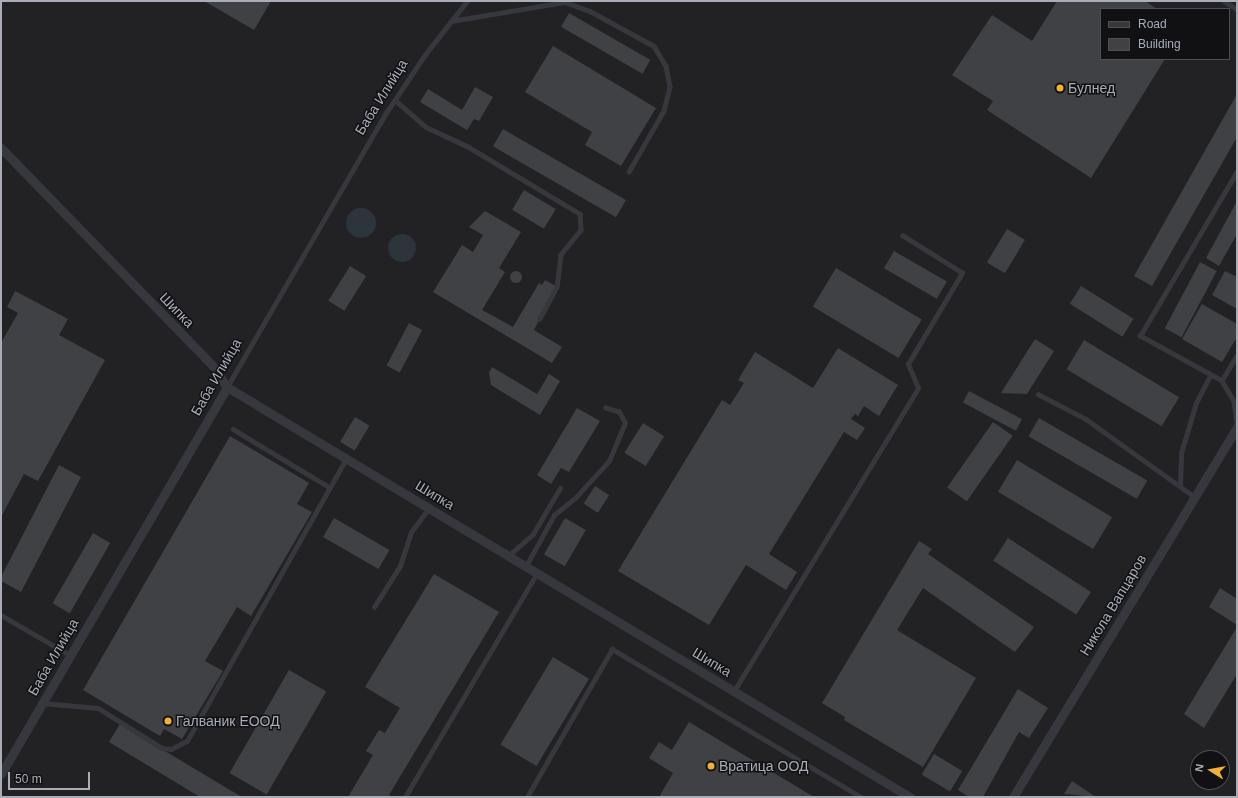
<!DOCTYPE html>
<meta charset="utf-8">
<style>
body{margin:0}
#map{position:relative;width:1238px;height:798px;overflow:hidden;background:#161618;font-family:Arial,sans-serif}
div>[style]{position:absolute}
[style*='--x']{left:calc(var(--x)*1px);top:calc(var(--y)*1px);width:calc(var(--w)*1px);rotate:calc(var(--a)*1deg)}
.built>*{inset:0;background:#222225}
.water>*{inset:0;background:#2c353c}
.round{border-radius:50%}
.building>*{inset:0;background:#404145;transform-origin:0 0}
.lane>*{height:4.5px;margin:-2.25px;padding:0 2.25px;transform-origin:2.25px;border-radius:2.25px;background:#37383d}
.street>*{height:9px;margin:-4.5px;padding:0 4.5px;transform-origin:4.5px;border-radius:4.5px;background:#37383d}
.dots>*{width:11px;height:11px;translate:-50% -50%;box-sizing:border-box;border:2px solid #111113;border-radius:50%}
span{translate:-50% -50%;white-space:nowrap;text-align:center;line-height:1.15;-webkit-text-stroke:3px #111113;paint-order:stroke}
.poi-label{font-size:14px;color:#a8adb8}
.left{translate:0 -50%;text-align:left}
.street-label{font-size:14px;color:#a8adb8}
.frame{position:absolute;inset:0;border:2px solid #a8adb8;pointer-events:none}
.legend{position:absolute;left:1100px;top:8px;width:130px;height:52px;box-sizing:border-box;background:#111113;border:1px solid #4d4f55;margin:0;padding:5px 7px;list-style:none;font-size:12px;color:#a8adb8}
.legend li{display:flex;align-items:center;gap:8px;height:20px}
.legend b{width:20px;border:1px solid #4d4f55}
.north{position:absolute;left:1190px;top:750px;width:40px;height:40px;box-sizing:border-box;background:#111113;border:1px solid #4d4f55;border-radius:50%;rotate:281deg;font-size:11px;font-weight:700;line-height:16px;text-align:center;color:#a8adb8}
.north::after{content:'';display:block;margin:auto;width:14px;height:18px;background:#f2b134;clip-path:polygon(50% 0,100% 100%,50% 72%,0 100%)}
.scale{position:absolute;left:8px;top:772px;width:82px;height:18px;box-sizing:border-box;border:2px solid #a8adb8;border-top:0;padding-left:5px;font-size:12px;line-height:14px;white-space:nowrap;color:#a8adb8;-webkit-text-stroke:3px #111113;paint-order:stroke}
</style>
<div id="map">
<div class="built">
<i style="clip-path:polygon(evenodd,1px 1px,1237px 1px,1237px 797px,1px 797px,1px 1px,1101px 9px,1229px 9px,1229px 59px,1101px 59px,1101px 9px,1px 1px,1198px 758px,1222px 758px,1222px 782px,1198px 782px,1198px 758px)"></i>
</div>
<div class="water">
<i class="round" style="left:346px;top:208px;width:30px;height:30px"></i>
<i class="round" style="left:388px;top:234px;width:28px;height:28px"></i>
</div>
<div class="building">
<i style="clip-path:polygon(204px 1px,271px 1px,254px 30px)"></i>
<i style="clip-path:polygon(1057px 1px,1145px 1px,1157px 9px,1101px 9px,1101px 59px,1165px 59px,1091px 178px,987px 110px,993px 101px,952px 75px,992px 15px,1032px 41px)"></i>
<i style="left:569px;top:13px;width:94px;height:16px;rotate:30deg"></i>
<i style="clip-path:polygon(553px 46px,656px 108px,621px 166px,585px 145px,592px 132px,525px 92px)"></i>
<i style="clip-path:polygon(475px 87px,493px 97px,479px 121px,474px 119px,467px 130px,420px 102px,428px 89px,462px 110px)"></i>
<i style="clip-path:polygon(1237px 94px,1237px 137px,1152px 286px,1134px 276px)"></i>
<i style="left:503px;top:129px;width:142px;height:20px;rotate:30deg"></i>
<i style="left:524px;top:190px;width:37px;height:23px;rotate:31deg"></i>
<i style="clip-path:polygon(1237px 201px,1237px 234px,1219px 266px,1206px 258px)"></i>
<i style="clip-path:polygon(485px 211px,521px 232px,499px 268px,505px 272px,482px 310px,513px 327px,539px 283px,542px 285px,545px 280px,556px 286px,534px 330px,562px 347px,552px 363px,433px 292px,462px 245px,473px 252px,483px 235px,469px 227px)"></i>
<i style="left:1007px;top:229px;width:21px;height:39px;rotate:31deg"></i>
<i style="left:894px;top:251px;width:61px;height:20px;rotate:30deg"></i>
<i style="left:1200px;top:262px;width:19px;height:75px;rotate:28deg"></i>
<i style="left:350px;top:266px;width:19px;height:41px;rotate:32deg"></i>
<i style="left:836px;top:268px;width:100px;height:45px;rotate:31deg"></i>
<i class="round" style="left:510px;top:271px;width:12px;height:12px"></i>
<i style="clip-path:polygon(1225px 271px,1237px 277px,1237px 309px,1212px 295px)"></i>
<i style="left:1081px;top:286px;width:62px;height:21px;rotate:32deg"></i>
<i style="clip-path:polygon(15px 291px,68px 319px,59px 335px,105px 360px,38px 481px,24px 474px,1px 517px,1px 343px,18px 313px,7px 307px)"></i>
<i style="clip-path:polygon(1202px 304px,1237px 324px,1237px 337px,1222px 362px,1182px 339px)"></i>
<i style="left:409px;top:323px;width:15px;height:48px;rotate:28deg"></i>
<i style="clip-path:polygon(1035px 339px,1054px 351px,1027px 394px,1001px 393px)"></i>
<i style="left:1084px;top:340px;width:111px;height:34px;rotate:31deg"></i>
<i style="clip-path:polygon(838px 348px,898px 385px,879px 416px,864px 406px,858px 416px,855px 414px,851px 419px,865px 428px,857px 440px,844px 432px,769px 554px,797px 572px,786px 590px,746px 565px,709px 625px,618px 571px,722px 400px,730px 405px,744px 383px,738px 380px,755px 352px,813px 388px)"></i>
<i style="clip-path:polygon(492px 367px,537px 394px,549px 374px,560px 381px,540px 415px,491px 385px,489px 373px)"></i>
<i style="left:969px;top:391px;width:60px;height:13px;rotate:28deg"></i>
<i style="clip-path:polygon(577px 408px,600px 421px,569px 472px,561px 468px,551px 484px,537px 475px)"></i>
<i style="left:355px;top:417px;width:17px;height:29px;rotate:31deg"></i>
<i style="left:1039px;top:418px;width:125px;height:21px;rotate:30deg"></i>
<i style="left:993px;top:422px;width:24px;height:80px;rotate:35deg"></i>
<i style="left:643px;top:423px;width:25px;height:35px;rotate:32deg"></i>
<i style="clip-path:polygon(230px 436px,309px 483px,297px 504px,312px 512px,251px 616px,237px 607px,205px 661px,223px 671px,182px 739px,164px 729px,160px 736px,83px 690px)"></i>
<i style="left:1017px;top:460px;width:111px;height:37px;rotate:31deg"></i>
<i style="clip-path:polygon(59px 465px,81px 477px,21px 592px,1px 581px,1px 577px)"></i>
<i style="left:595px;top:486px;width:17px;height:21px;rotate:33deg"></i>
<i style="left:334px;top:518px;width:64px;height:22px;rotate:30deg"></i>
<i style="left:565px;top:518px;width:24px;height:42px;rotate:30deg"></i>
<i style="left:93px;top:533px;width:20px;height:81px;rotate:30deg"></i>
<i style="left:1008px;top:538px;width:99px;height:27px;rotate:33deg"></i>
<i style="clip-path:polygon(919px 541px,932px 549px,928px 554px,1034px 627px,1015px 652px,923px 588px,897px 630px,976px 678px,923px 767px,844px 720px,845px 717px,822px 703px)"></i>
<i style="clip-path:polygon(434px 574px,499px 612px,389px 795px,393px 797px,348px 797px,373px 755px,366px 751px,379px 730px,385px 733px,400px 708px,365px 687px)"></i>
<i style="clip-path:polygon(1220px 588px,1237px 599px,1237px 625px,1209px 607px)"></i>
<i style="clip-path:polygon(1237px 627px,1237px 674px,1204px 728px,1184px 714px)"></i>
<i style="left:553px;top:657px;width:42px;height:102px;rotate:31deg"></i>
<i style="left:289px;top:670px;width:43px;height:119px;rotate:30deg"></i>
<i style="clip-path:polygon(1018px 689px,1048px 708px,1029px 738px,1019px 732px,983px 797px,969px 797px,958px 790px)"></i>
<i style="clip-path:polygon(689px 722px,814px 797px,659px 797px,673px 773px,649px 758px,659px 742px,672px 750px)"></i>
<i style="clip-path:polygon(120px 724px,230px 790px,242px 797px,200px 797px,109px 742px)"></i>
<i style="left:934px;top:754px;width:33px;height:24px;rotate:31deg"></i>
<i style="clip-path:polygon(1072px 781px,1096px 797px,1064px 794px)"></i>
</div>
<div class="lane">
<i style="--x:1224;--y:1;--w:15;--a:32"></i>
<i style="--x:451;--y:21;--w:116;--a:-9.5"></i>
<i style="--x:565;--y:2;--w:27;--a:20"></i>
<i style="--x:590;--y:11;--w:73;--a:28.7"></i>
<i style="--x:654;--y:46;--w:23;--a:59"></i>
<i style="--x:666;--y:66;--w:21;--a:79"></i>
<i style="--x:670;--y:87;--w:25;--a:104"></i>
<i style="--x:664;--y:111;--w:70;--a:119.8"></i>
<i style="--x:395;--y:100;--w:41;--a:41.1"></i>
<i style="--x:426;--y:127;--w:45;--a:24.9"></i>
<i style="--x:467;--y:146;--w:132;--a:31"></i>
<i style="--x:580;--y:214;--w:16;--a:86"></i>
<i style="--x:581;--y:230;--w:32;--a:129"></i>
<i style="--x:561;--y:255;--w:32;--a:97"></i>
<i style="--x:557;--y:287;--w:36;--a:118"></i>
<i style="--x:1237;--y:356;--w:29;--a:121"></i>
<i style="--x:1222;--y:381;--w:23;--a:59"></i>
<i style="--x:1234;--y:401;--w:21;--a:82"></i>
<i style="--x:1222;--y:381;--w:94;--a:-151.2"></i>
<i style="--x:1140;--y:336;--w:191;--a:-59.5"></i>
<i style="--x:227;--y:387;--w:317;--a:-59.9"></i>
<i style="--x:386;--y:113;--w:69;--a:-56.3"></i>
<i style="--x:424;--y:56;--w:70;--a:-52"></i>
<i style="--x:1038;--y:394;--w:54;--a:27.5"></i>
<i style="--x:1086;--y:419;--w:134;--a:35.6"></i>
<i style="--x:233;--y:429;--w:112;--a:31.1"></i>
<i style="--x:1180;--y:486;--w:33;--a:-88"></i>
<i style="--x:1181;--y:453;--w:52;--a:-73.3"></i>
<i style="--x:1196;--y:403;--w:31;--a:-63"></i>
<i style="--x:508;--y:556;--w:33;--a:-41"></i>
<i style="--x:533;--y:534;--w:53;--a:-59.6"></i>
<i style="--x:526;--y:566;--w:58;--a:-61.2"></i>
<i style="--x:554;--y:515;--w:28;--a:-39"></i>
<i style="--x:576;--y:497;--w:49;--a:-47.5"></i>
<i style="--x:609;--y:461;--w:41;--a:-67.2"></i>
<i style="--x:625;--y:423;--w:13;--a:-119"></i>
<i style="--x:619;--y:412;--w:14;--a:-163"></i>
<i style="--x:374;--y:607;--w:49;--a:-57.6"></i>
<i style="--x:400;--y:566;--w:36;--a:-72"></i>
<i style="--x:411;--y:532;--w:30;--a:-53"></i>
<i style="--x:1;--y:615;--w:80;--a:30.1"></i>
<i style="--x:734;--y:691;--w:354;--a:-58.7"></i>
<i style="--x:918;--y:388;--w:26;--a:-113"></i>
<i style="--x:908;--y:364;--w:106;--a:-59.3"></i>
<i style="--x:962;--y:273;--w:70;--a:-147.9"></i>
<i style="--x:42;--y:703;--w:56;--a:5.1"></i>
<i style="--x:98;--y:708;--w:75;--a:32"></i>
<i style="--x:162;--y:748;--w:9;--a:6"></i>
<i style="--x:171;--y:749;--w:18;--a:-27"></i>
<i style="--x:187;--y:741;--w:324;--a:-60.6"></i>
<i style="--x:405;--y:797;--w:260;--a:-59.5"></i>
<i style="--x:527;--y:797;--w:171;--a:-60.1"></i>
<i style="--x:612;--y:649;--w:290;--a:30.7"></i>
</div>
<div class="street">
<i style="--x:1;--y:148;--w:303;--a:45.8"></i>
<i style="--x:212;--y:365;--w:27;--a:56"></i>
<i style="--x:227;--y:387;--w:797;--a:30.98"></i>
<i style="--x:1;--y:774;--w:448;--a:-59.7"></i>
<i style="--x:1013;--y:797;--w:433;--a:-58.8"></i>
</div>
<div class="dots">
<i style="left:1060px;top:88px;background:#f2b134"></i>
<i style="left:168px;top:721px;background:#f2b134"></i>
<i style="left:711px;top:766px;background:#f2b134"></i>
</div>
<div class="poi-label">
<span class="left" style="left:1068px;top:88px">Булнед</span>
<span class="left" style="left:176px;top:721px">Галваник ЕООД</span>
<span class="left" style="left:719px;top:766px">Вратица ООД</span>
</div>
<div class="street-label">
<span style="left:381px;top:97px;rotate:-58deg">Баба Илийца</span>
<span style="left:177px;top:310px;rotate:46deg">Шипка</span>
<span style="left:216px;top:377px;rotate:-60deg">Баба Илийца</span>
<span style="left:435px;top:495px;rotate:31deg">Шипка</span>
<span style="left:1113px;top:605px;rotate:-59deg">Никола Вапцаров</span>
<span style="left:53px;top:657px;rotate:-60deg">Баба Илийца</span>
<span style="left:712px;top:662px;rotate:31deg">Шипка</span>
</div>
<div class="frame"></div>
<ul class="legend">
<li><b style="height:5px;background:#37383d"></b>Road</li>
<li><b style="height:11px;background:#404145"></b>Building</li>
</ul>
<div class="north">N</div>
<div class="scale">50 m</div>
</div>
